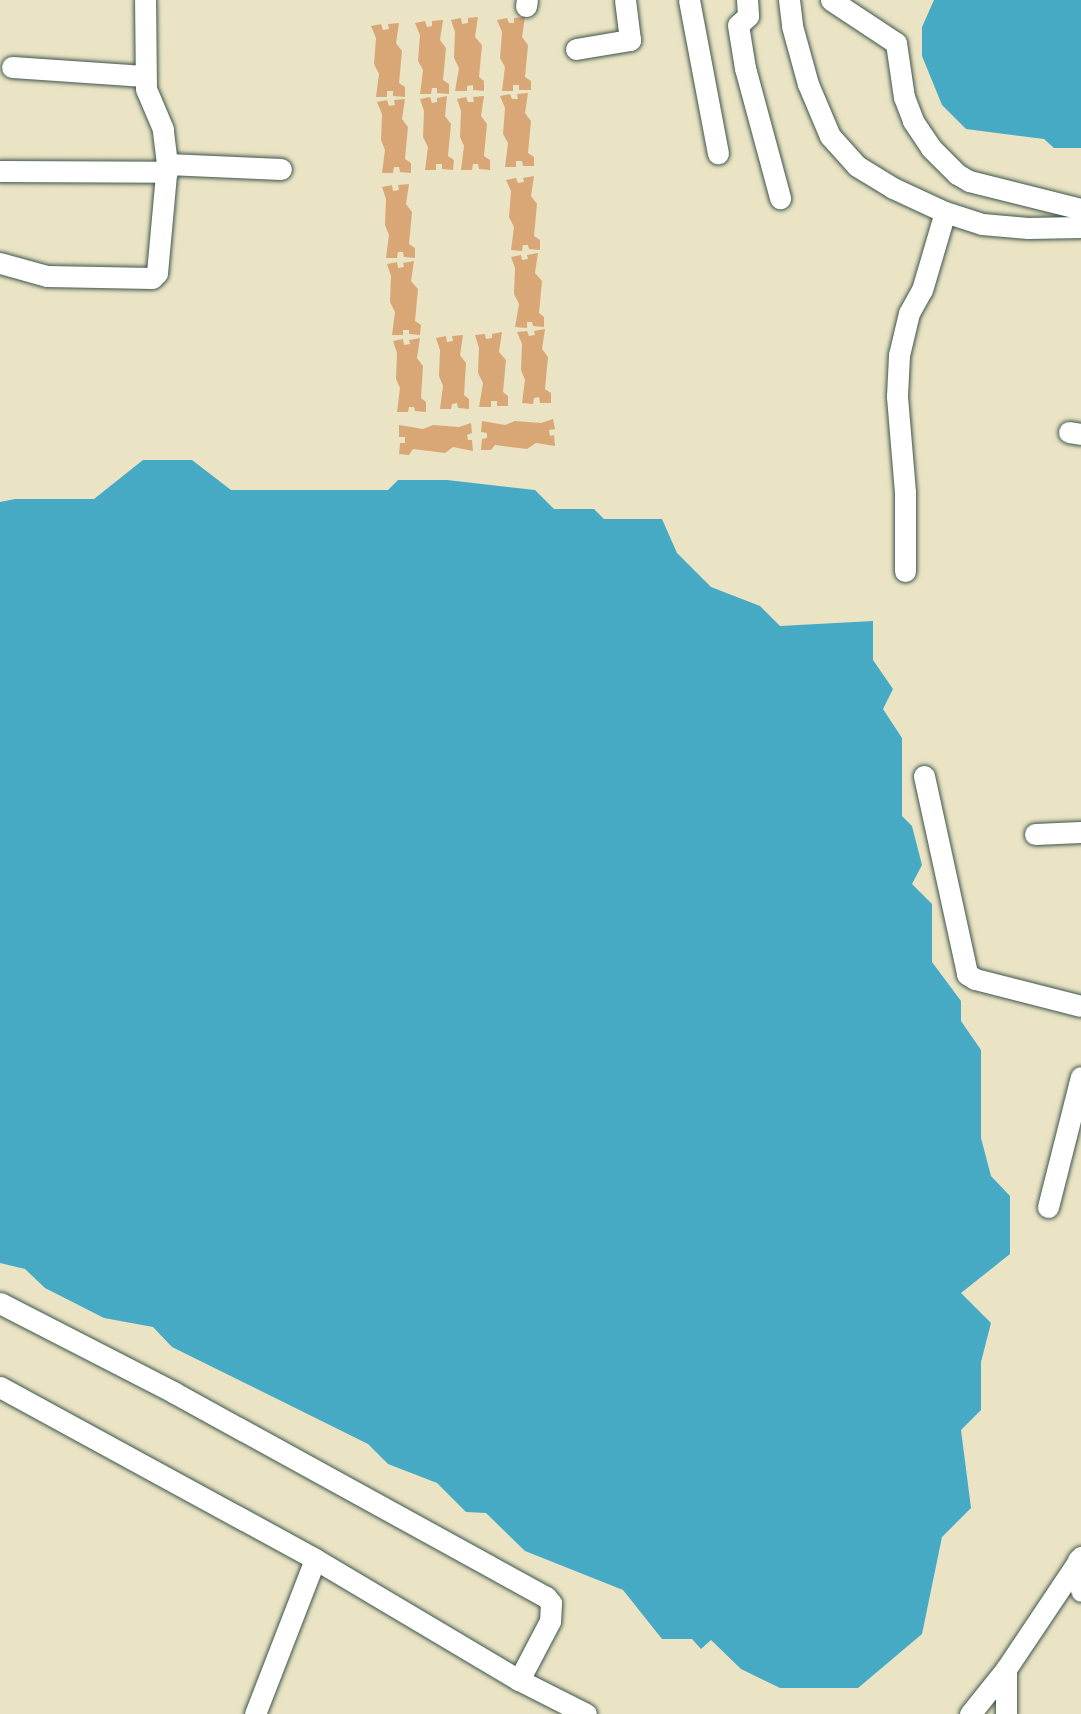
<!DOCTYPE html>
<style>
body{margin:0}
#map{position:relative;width:1081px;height:1714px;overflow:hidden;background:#eae4c5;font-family:Mynerve,sans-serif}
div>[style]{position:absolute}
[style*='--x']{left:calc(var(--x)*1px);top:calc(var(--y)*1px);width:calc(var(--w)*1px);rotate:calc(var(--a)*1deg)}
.water>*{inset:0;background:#46aac5}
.building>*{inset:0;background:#d9a775}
.roads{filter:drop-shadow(0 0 2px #3d564a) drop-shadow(0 0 2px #3d564a)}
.minor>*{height:21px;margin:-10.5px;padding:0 10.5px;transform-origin:10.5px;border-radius:10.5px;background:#fff}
span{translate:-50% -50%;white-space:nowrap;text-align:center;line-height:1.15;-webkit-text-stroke:5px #fbf7ec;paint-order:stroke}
</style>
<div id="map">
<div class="water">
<i style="clip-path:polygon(934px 0,1081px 0,1081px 148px,1054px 148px,1044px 139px,966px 129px,942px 105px,922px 56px,922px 27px)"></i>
<i style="clip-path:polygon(143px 460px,192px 460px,231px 490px,388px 490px,398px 480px,447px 480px,535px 490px,554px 509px,594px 509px,604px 519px,662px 519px,677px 553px,711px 587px,760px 606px,780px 626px,873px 621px,873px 660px,893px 689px,883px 709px,902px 738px,902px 816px,912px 826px,922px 865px,912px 884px,932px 904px,932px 962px,961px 1001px,961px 1021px,981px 1050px,981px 1138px,991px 1176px,1010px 1196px,1010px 1254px,961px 1293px,991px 1323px,981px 1362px,981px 1410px,961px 1430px,971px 1508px,942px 1537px,922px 1634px,858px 1688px,780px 1688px,741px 1669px,711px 1640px,701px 1649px,692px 1639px,662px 1639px,623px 1590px,525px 1551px,486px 1513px,466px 1512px,437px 1483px,388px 1464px,368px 1444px,172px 1347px,153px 1327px,104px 1318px,45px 1288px,25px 1269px,0 1263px,0 502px,15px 499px,94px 499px)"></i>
</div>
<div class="building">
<i style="clip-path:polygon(478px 17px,475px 37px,482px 45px,479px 77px,484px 81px,484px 91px,473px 90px,473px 85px,467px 86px,467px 91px,455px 91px,459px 68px,454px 58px,455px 32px,451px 20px,461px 18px,462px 24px,468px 23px,468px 18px)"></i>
<i style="clip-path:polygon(525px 17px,522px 37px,528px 45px,525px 77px,531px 81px,531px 90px,519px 90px,519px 85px,513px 85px,513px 91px,502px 91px,505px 67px,500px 58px,502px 32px,497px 20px,507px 18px,509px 23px,514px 23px,514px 18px)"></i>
<i style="clip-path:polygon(443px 20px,440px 40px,446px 48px,443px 80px,449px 84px,449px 94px,437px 93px,437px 88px,432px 88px,431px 94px,420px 94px,423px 70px,418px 61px,420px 35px,415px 23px,425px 21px,427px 27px,432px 26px,432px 21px)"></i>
<i style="clip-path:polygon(399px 23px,396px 43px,402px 51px,399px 83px,405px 87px,405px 97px,393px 96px,393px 91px,387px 91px,387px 97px,376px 97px,379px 74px,374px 64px,376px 38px,371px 26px,381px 24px,383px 30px,389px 29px,388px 24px)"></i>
<i style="clip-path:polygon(528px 93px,525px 113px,531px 121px,528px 153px,534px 157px,534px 166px,523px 166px,522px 161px,516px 161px,516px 167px,505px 167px,508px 143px,503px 134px,505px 108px,500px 96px,510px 94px,512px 99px,518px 99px,517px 94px)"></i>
<i style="clip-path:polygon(447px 96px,445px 116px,451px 124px,448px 156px,454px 160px,453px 170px,442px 169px,442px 164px,436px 164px,436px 170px,425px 170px,428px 147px,423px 137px,424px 111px,420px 99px,430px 97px,432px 103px,437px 102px,437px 98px)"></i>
<i style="clip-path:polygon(484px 96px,481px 116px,487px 124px,484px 156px,490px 160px,490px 170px,479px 169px,478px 164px,473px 164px,472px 170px,461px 170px,464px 146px,460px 137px,461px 111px,457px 99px,466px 97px,468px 102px,474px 102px,473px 97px)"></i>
<i style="clip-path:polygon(405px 99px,402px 119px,408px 127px,405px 159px,411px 163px,411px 173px,400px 172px,399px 167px,394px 167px,393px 173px,382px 173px,385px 150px,381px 140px,382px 114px,377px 102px,387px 100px,389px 106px,395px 105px,394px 100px)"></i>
<i style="clip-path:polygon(534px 176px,531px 196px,537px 204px,534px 236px,540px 240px,540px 250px,529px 249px,528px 245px,523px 245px,522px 251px,511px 250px,514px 227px,509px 217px,511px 191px,506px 180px,516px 178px,518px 183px,524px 182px,523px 178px)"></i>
<i style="clip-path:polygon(409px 184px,406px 204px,412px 212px,409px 244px,415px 248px,415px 258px,404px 257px,403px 252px,398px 252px,397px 258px,386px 258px,389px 235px,385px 225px,386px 199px,382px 187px,392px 185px,393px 191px,399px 190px,398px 185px)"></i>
<i style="clip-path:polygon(538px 253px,535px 273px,542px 281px,539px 313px,544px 317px,544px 327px,533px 326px,532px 322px,527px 322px,527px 328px,515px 327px,519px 304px,514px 294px,515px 268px,511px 257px,521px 255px,522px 260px,528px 259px,527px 255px)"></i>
<i style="clip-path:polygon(414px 261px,411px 281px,418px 289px,415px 321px,421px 325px,420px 335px,409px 334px,409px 330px,403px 330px,403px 335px,392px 335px,395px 312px,390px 302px,391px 276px,387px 264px,397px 262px,398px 268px,404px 267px,403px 263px)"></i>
<i style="clip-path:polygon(545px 329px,542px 349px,548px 357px,545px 389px,551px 393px,551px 403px,540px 403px,539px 397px,534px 398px,533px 404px,522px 403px,525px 380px,521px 370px,522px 344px,517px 332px,527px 331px,529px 336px,535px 335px,534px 331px)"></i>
<i style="clip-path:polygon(502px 332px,499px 352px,506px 360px,503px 392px,508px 396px,508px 406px,497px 406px,497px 401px,491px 401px,491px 407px,479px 407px,483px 383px,478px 373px,479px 348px,475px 335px,485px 334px,486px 339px,492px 338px,492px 334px)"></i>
<i style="clip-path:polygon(463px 335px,460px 355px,466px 363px,464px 395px,469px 399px,469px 409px,458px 408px,457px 403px,452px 404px,451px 409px,440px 409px,443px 386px,439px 376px,440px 350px,436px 338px,446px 336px,447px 342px,453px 341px,452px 336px)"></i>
<i style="clip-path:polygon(420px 338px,417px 358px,423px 366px,421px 398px,426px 402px,426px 412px,415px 411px,414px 407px,409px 407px,408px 412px,397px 412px,400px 388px,396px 379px,397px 353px,393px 341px,403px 339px,404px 345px,410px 344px,409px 340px)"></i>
<i style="clip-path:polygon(553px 419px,555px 429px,549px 430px,550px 436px,554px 435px,555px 446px,536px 443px,527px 449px,495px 445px,491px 450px,481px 450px,482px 439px,487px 438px,487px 433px,481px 432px,482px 421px,505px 425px,515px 421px,541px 423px)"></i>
<i style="clip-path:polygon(471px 423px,472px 433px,467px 435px,468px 440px,472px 440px,473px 451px,453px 447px,445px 453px,413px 449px,409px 455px,399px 454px,400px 443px,405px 443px,405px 437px,399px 437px,399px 425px,423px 429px,433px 425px,459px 427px)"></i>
</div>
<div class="roads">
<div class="minor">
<i style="--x:689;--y:0;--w:156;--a:79.3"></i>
<i style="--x:747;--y:0;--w:16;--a:86"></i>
<i style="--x:748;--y:16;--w:13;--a:138"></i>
<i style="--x:738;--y:25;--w:44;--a:80.8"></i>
<i style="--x:745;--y:68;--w:135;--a:74.9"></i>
<i style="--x:789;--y:0;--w:26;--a:83"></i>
<i style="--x:792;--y:26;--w:60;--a:74.6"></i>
<i style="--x:808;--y:84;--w:56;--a:67.1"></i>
<i style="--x:830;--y:136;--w:40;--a:48"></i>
<i style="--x:857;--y:166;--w:42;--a:31.4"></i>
<i style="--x:893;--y:188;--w:57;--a:24.8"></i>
<i style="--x:945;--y:212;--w:39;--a:18"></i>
<i style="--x:982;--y:224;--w:46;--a:5"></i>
<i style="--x:1028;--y:228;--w:53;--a:-1.1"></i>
<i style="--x:831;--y:0;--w:78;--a:33.5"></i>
<i style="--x:896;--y:43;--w:55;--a:81.6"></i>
<i style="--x:904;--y:97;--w:26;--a:69"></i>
<i style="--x:913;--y:121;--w:32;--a:56"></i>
<i style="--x:931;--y:148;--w:37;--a:45"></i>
<i style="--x:957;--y:174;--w:14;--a:30"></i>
<i style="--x:969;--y:181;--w:115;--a:14"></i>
<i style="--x:526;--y:6;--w:6;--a:-81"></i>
<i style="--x:576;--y:49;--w:55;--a:-9.5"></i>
<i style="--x:630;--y:40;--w:40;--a:-97.1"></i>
<i style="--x:12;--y:67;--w:133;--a:3.9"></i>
<i style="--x:167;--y:164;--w:114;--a:2.5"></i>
<i style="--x:0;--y:171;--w:167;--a:0.3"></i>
<i style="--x:0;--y:263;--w:49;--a:15.5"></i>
<i style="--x:47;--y:276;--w:105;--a:1.1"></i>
<i style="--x:152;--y:278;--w:7;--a:-45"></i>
<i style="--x:157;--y:273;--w:109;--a:-84.8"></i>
<i style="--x:167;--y:164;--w:35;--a:-97"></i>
<i style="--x:163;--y:129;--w:43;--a:-113"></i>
<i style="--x:146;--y:89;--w:89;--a:-90.6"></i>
<i style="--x:1069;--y:432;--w:12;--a:9"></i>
<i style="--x:905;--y:571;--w:79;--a:-90"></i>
<i style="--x:905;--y:492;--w:96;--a:-94.8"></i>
<i style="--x:897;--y:396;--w:41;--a:-87.2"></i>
<i style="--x:899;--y:355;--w:43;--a:-76.6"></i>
<i style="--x:909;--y:313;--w:26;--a:-61"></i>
<i style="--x:922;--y:290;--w:81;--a:-73.6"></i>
<i style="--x:924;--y:776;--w:203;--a:77.7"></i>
<i style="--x:967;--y:974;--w:9;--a:32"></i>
<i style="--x:975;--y:979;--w:109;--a:14.3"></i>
<i style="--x:1035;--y:834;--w:46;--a:-2.5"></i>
<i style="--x:1048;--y:1207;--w:134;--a:-75.8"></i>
<i style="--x:0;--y:1303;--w:195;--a:27.2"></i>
<i style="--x:173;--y:1392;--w:426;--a:28.8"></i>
<i style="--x:546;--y:1597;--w:8;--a:50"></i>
<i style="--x:551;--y:1603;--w:18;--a:93"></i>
<i style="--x:550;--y:1621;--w:67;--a:117.7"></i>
<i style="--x:0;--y:1387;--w:359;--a:28.6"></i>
<i style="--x:315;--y:1559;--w:237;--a:30.7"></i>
<i style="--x:519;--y:1680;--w:75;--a:26.9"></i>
<i style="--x:1078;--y:1560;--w:31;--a:84"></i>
<i style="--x:1006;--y:1669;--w:45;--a:90"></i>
<i style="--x:255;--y:1714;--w:166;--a:-68.8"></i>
<i style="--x:970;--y:1714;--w:58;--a:-51.3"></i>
<i style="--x:1006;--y:1669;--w:135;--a:-56.2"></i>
</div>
</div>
</div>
